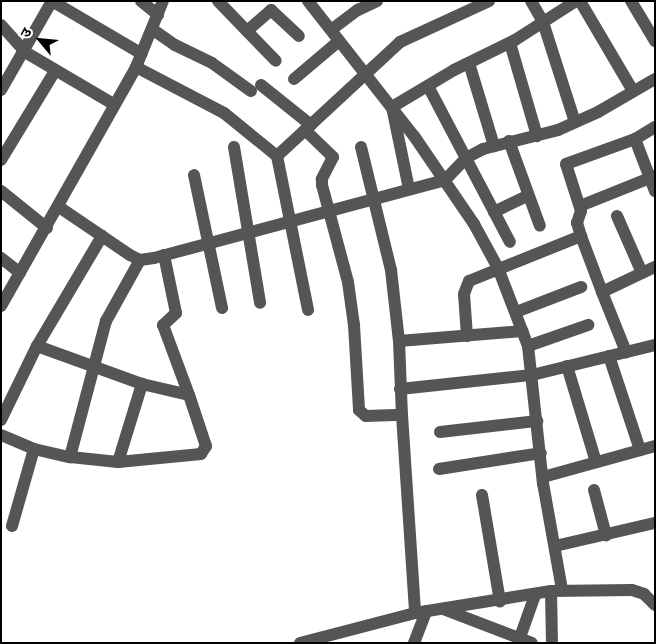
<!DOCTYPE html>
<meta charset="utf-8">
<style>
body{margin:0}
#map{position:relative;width:656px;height:644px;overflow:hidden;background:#fff;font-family:Figtree,"Noto Sans Devanagari",sans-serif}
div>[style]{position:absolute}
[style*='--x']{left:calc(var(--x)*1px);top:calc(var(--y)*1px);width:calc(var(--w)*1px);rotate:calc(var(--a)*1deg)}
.minor>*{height:12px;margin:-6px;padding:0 6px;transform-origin:6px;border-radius:6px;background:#555}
span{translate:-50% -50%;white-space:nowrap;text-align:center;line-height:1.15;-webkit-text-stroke:4px #fff;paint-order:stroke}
.frame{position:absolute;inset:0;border:2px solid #000;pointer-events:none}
.north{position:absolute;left:15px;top:15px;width:50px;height:50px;-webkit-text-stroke:4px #fff;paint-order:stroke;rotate:298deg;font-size:14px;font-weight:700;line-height:20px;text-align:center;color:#000}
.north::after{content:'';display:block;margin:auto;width:18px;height:22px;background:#000;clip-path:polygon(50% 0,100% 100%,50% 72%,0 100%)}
</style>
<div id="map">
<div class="minor">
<i style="--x:141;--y:1;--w:22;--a:39"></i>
<i style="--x:218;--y:1;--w:83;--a:46"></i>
<i style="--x:308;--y:1;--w:172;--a:51.9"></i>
<i style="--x:414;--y:136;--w:107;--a:55.7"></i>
<i style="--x:474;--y:224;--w:50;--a:61.4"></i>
<i style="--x:498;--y:268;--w:84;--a:69"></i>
<i style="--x:528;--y:346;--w:138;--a:83.8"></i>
<i style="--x:543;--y:483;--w:109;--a:79.9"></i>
<i style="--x:531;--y:1;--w:24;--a:60"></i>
<i style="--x:543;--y:22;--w:105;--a:72.3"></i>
<i style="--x:580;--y:1;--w:104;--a:59.5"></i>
<i style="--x:631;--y:1;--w:47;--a:59"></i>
<i style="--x:1;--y:25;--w:36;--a:48"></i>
<i style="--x:25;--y:52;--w:104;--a:30.5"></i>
<i style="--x:152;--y:29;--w:28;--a:35"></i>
<i style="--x:175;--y:45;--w:41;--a:25.9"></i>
<i style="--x:212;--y:63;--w:48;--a:35.7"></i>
<i style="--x:331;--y:30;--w:34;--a:-37"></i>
<i style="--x:358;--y:10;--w:21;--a:-25"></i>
<i style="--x:247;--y:31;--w:32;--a:-41"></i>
<i style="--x:271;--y:10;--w:38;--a:43"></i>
<i style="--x:510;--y:43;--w:97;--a:73.8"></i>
<i style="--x:469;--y:63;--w:87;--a:73.2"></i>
<i style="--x:136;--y:67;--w:99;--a:27.6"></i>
<i style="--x:224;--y:113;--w:68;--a:39.1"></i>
<i style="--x:277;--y:156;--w:157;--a:78.6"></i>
<i style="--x:294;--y:79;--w:59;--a:-40.2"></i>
<i style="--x:261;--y:85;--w:64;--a:38.7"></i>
<i style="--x:428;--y:86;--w:176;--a:62.3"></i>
<i style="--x:1;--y:90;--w:103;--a:-60.2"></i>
<i style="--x:52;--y:1;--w:104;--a:30.5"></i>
<i style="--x:655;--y:127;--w:23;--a:149"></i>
<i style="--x:635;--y:139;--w:56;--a:69"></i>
<i style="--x:305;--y:130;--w:39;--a:44"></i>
<i style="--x:333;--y:157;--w:25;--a:117"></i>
<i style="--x:322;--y:179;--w:6;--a:90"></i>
<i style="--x:322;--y:185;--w:100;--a:75"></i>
<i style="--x:348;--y:282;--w:43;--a:82.1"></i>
<i style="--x:354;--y:325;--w:85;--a:86.6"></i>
<i style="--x:359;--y:410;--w:9;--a:41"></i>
<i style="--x:366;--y:416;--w:36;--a:-2"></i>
<i style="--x:402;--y:415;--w:198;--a:86.2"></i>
<i style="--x:509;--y:141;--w:90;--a:70"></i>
<i style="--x:234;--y:147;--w:158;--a:80.5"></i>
<i style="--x:361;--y:147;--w:127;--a:76.3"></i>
<i style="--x:391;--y:270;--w:71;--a:83.6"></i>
<i style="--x:399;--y:341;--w:74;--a:87.7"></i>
<i style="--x:277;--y:156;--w:168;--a:-42.8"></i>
<i style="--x:400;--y:42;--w:98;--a:-24.7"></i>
<i style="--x:1;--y:160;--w:104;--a:-58.8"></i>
<i style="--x:194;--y:175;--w:136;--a:78.1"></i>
<i style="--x:409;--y:189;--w:84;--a:-101.7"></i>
<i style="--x:392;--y:107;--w:72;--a:-30.8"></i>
<i style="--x:454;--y:70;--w:68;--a:-26.2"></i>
<i style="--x:515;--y:40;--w:72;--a:-32.6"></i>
<i style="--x:1;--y:191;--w:59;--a:38.8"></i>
<i style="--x:580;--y:206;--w:81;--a:-21.8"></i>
<i style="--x:59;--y:207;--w:86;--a:34.1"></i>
<i style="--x:130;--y:255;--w:11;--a:27"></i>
<i style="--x:140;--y:260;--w:14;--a:-8"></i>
<i style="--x:154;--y:258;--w:301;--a:-15"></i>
<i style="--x:445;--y:180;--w:30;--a:-46"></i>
<i style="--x:466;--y:158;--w:19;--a:-28"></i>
<i style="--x:483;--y:149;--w:77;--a:-14.2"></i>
<i style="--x:558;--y:130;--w:44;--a:-24.2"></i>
<i style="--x:598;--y:112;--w:66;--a:-30.1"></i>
<i style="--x:494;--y:212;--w:37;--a:-26"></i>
<i style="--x:617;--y:216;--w:62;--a:66.3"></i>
<i style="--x:581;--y:236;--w:14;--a:-107"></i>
<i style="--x:577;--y:223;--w:13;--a:-72"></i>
<i style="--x:581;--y:211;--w:49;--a:-107.7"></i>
<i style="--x:566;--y:164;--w:73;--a:-19.9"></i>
<i style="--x:164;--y:255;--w:59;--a:78.3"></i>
<i style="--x:176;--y:313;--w:18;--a:137"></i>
<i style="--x:163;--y:325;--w:75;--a:69.6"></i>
<i style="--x:1;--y:258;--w:24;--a:38"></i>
<i style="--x:602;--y:292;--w:65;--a:68.2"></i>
<i style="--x:1;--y:306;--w:274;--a:-60.5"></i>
<i style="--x:136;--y:67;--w:71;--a:-67.8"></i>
<i style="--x:516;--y:312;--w:70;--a:-21"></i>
<i style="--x:467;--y:336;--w:42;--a:-94.1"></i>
<i style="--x:464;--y:294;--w:14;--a:-69"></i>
<i style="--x:469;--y:281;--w:121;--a:-21.9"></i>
<i style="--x:581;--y:236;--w:60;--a:69.4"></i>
<i style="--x:602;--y:292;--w:59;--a:-25.3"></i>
<i style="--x:399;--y:341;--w:124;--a:-4.6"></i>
<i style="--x:37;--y:346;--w:112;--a:19.9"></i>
<i style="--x:142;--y:384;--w:48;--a:13.2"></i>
<i style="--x:189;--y:395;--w:54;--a:71.6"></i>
<i style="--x:206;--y:446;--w:9;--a:122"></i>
<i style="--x:201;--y:454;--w:83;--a:174.5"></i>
<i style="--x:118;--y:462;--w:48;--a:-174.1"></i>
<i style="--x:528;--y:346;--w:64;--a:-19.3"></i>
<i style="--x:609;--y:356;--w:99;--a:71.7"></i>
<i style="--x:567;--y:366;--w:100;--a:73.2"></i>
<i style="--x:400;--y:389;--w:133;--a:-6.1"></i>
<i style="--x:532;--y:375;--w:127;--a:-13.7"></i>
<i style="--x:1;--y:420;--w:82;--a:-64.1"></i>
<i style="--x:37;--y:346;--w:128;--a:-59.4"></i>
<i style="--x:440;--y:432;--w:98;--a:-6.5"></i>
<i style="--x:1;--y:435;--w:36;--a:23"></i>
<i style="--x:34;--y:449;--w:37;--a:13"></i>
<i style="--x:70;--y:457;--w:141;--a:-75.2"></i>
<i style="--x:106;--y:321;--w:70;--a:-60.9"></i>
<i style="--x:118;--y:462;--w:82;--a:-72.9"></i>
<i style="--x:439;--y:469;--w:103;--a:-8.9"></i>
<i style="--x:543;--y:477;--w:116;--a:-15.5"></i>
<i style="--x:594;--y:490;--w:47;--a:75.1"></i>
<i style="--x:482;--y:495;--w:108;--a:80.4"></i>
<i style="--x:12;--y:526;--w:80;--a:-74.1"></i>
<i style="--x:555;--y:546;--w:103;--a:-13"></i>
<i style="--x:551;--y:591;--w:52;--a:88.9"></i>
<i style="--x:443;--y:609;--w:95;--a:20.9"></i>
<i style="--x:300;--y:643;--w:119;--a:-14.6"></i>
<i style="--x:415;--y:613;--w:138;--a:-9.2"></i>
<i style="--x:551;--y:591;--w:81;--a:-0.7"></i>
<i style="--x:632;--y:590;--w:13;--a:18"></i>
<i style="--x:644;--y:594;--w:16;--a:45"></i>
<i style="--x:414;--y:643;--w:34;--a:-69"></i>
<i style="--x:518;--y:643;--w:51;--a:-70.5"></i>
</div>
<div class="frame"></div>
<div class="north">उ</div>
</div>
